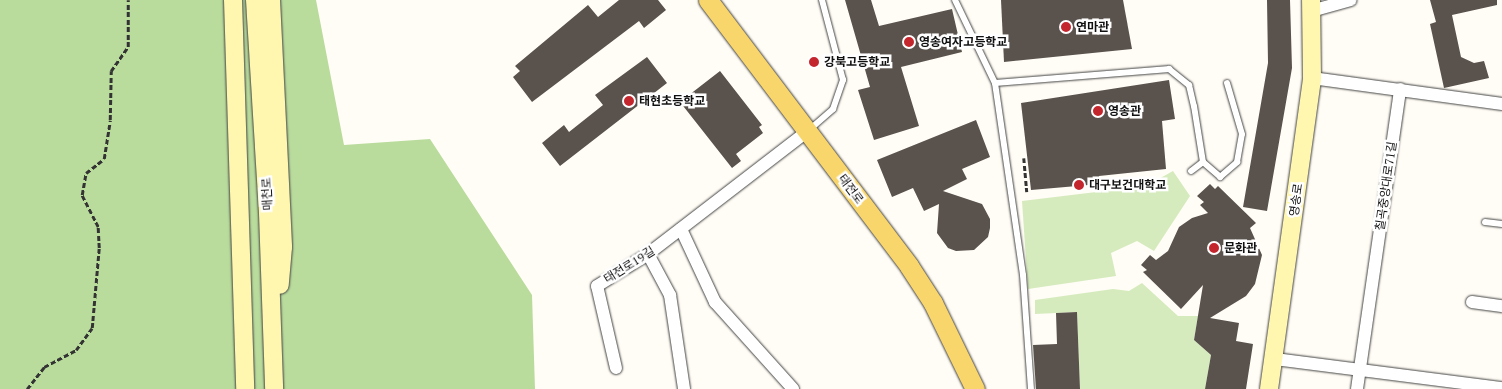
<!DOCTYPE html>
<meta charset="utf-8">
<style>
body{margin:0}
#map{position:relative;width:1502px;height:389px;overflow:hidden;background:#fffdf5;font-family:"PT Serif","Noto Sans KR",serif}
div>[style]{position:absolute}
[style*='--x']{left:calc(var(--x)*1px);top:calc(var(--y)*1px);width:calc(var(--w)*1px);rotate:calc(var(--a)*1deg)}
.green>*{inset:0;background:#d5ebbd}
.forest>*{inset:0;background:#b9dc9c}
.building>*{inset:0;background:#5a524d}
.path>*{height:2.5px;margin-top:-1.25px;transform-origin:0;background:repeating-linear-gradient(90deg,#333 0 5px,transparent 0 7.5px)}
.roads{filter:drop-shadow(0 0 1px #444) drop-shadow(0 0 1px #444)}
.service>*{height:6px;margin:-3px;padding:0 3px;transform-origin:3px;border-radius:3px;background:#fff}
.minor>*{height:12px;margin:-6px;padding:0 6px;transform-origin:6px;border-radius:6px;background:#fff}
.secondary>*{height:18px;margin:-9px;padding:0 9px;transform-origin:9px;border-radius:9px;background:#fff6b0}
.primary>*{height:19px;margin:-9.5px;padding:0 9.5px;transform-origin:9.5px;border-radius:9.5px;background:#f9d66b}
.dots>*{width:14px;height:14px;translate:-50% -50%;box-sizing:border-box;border:2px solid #fff;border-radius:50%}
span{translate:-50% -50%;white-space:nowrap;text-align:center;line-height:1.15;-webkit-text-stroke:5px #fff;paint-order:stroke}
.poi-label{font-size:12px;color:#111;font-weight:700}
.left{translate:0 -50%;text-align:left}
.street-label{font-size:12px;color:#111}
</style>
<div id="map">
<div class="green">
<i style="clip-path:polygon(1173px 171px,1190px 196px,1154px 251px,1137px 241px,1111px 253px,1116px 276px,1028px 289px,1022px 201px,1146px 186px)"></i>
<i style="clip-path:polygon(1142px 283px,1178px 316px,1198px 316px,1194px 340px,1211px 355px,1205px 389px,1080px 389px,1077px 312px,1035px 314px,1035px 300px,1113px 289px,1129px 291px)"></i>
</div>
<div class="forest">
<i style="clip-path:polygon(0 0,316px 0,344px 145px,430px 139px,532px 295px,535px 389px,0 389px)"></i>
</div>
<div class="building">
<i style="clip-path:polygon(619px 0,658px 0,666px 10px,644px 28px,639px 21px,532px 102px,513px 77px,520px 71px,515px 66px,588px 5px,598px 17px)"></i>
<i style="clip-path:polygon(845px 0,871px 0,879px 26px,952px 9px,962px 52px,901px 67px,919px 126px,874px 140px,858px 90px,870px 87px)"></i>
<i style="clip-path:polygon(1001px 0,1123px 0,1132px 49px,1004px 62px)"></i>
<i style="clip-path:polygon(1267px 0,1290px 0,1292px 68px,1267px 211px,1243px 207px,1268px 63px)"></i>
<i style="clip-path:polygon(1430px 0,1497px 0,1497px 5px,1452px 15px,1461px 57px,1474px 63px,1484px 61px,1489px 78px,1444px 88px,1430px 24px,1436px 22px)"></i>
<i style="clip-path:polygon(647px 57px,667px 83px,560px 166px,542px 143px,564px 125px,569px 132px,603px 105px,595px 95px)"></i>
<i style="clip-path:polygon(720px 71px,762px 125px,759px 127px,763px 133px,736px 154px,741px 161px,732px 168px,680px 102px)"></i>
<i style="clip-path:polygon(1169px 80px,1175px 119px,1162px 121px,1166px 169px,1099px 176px,1100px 184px,1031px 190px,1021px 103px)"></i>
<i style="clip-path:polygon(976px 120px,990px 157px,962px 169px,967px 179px,943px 191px,982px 204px,990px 219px,990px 228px,988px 237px,974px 250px,956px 251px,948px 248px,937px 233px,939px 204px,924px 211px,913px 188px,892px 197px,877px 160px)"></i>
<i style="clip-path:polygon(1210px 184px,1215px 189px,1218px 186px,1256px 223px,1250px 228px,1262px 255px,1255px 284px,1246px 296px,1210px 318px,1239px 323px,1236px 341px,1253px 344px,1246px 389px,1205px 389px,1211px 355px,1194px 340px,1203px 285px,1181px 309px,1143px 272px,1147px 270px,1141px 265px,1150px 255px,1156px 260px,1168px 251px,1179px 227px,1192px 218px,1208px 213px,1200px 205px,1204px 202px,1197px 196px)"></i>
<i style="clip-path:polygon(1077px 312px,1080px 389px,1036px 389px,1033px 345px,1057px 344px,1056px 313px)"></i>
</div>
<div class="path">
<i style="--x:1024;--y:158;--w:34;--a:85"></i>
<i style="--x:27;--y:389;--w:28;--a:-52"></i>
<i style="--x:44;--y:367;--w:36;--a:-28"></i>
<i style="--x:76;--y:350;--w:27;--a:-54"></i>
<i style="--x:92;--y:328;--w:80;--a:-85"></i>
<i style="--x:99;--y:248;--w:21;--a:-93"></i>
<i style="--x:98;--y:227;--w:36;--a:-117"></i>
<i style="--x:82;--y:195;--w:22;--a:-80"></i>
<i style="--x:86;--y:173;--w:23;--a:-38"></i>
<i style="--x:104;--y:159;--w:39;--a:-81"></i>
<i style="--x:110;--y:120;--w:49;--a:-88.8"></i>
<i style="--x:111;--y:71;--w:29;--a:-55"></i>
<i style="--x:128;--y:47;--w:47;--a:-90"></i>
</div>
<div class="roads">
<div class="service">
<i style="--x:955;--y:0;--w:92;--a:64.3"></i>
<i style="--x:995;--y:83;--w:194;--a:81.7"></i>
<i style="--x:1023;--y:275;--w:114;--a:86"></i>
<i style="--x:995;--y:83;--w:175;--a:-4.6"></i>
<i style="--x:1169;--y:69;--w:26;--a:39"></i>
<i style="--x:1189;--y:85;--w:22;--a:77"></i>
<i style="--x:1194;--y:106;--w:57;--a:80.9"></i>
<i style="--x:1203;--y:162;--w:15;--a:143"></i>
<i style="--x:809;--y:130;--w:32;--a:-41"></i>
<i style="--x:833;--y:109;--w:31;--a:-71"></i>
<i style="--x:843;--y:80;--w:83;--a:-104.7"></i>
<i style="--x:1203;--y:162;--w:23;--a:41"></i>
<i style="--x:1220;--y:177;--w:23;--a:-41"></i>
<i style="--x:1237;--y:162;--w:28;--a:-80"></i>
<i style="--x:1242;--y:134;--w:53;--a:-106.4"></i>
<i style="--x:1485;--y:222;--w:17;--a:7"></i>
</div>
<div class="minor">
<i style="--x:1311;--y:11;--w:41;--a:-15.4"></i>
<i style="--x:1312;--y:78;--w:192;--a:7.8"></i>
<i style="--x:681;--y:229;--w:81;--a:65"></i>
<i style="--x:715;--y:302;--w:117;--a:48.1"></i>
<i style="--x:648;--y:254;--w:47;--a:61.8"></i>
<i style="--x:670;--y:295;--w:95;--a:81.5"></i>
<i style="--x:1472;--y:302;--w:30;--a:8"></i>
<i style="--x:1275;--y:359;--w:229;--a:7.3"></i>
<i style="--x:616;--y:368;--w:84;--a:-103"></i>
<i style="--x:597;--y:286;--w:60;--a:-32.1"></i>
<i style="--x:648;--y:254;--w:202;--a:-37.6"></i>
<i style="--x:1357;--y:389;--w:303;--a:-81.8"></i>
</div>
<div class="secondary">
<i style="--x:233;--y:0;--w:389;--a:88.2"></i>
<i style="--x:255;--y:0;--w:213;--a:86.5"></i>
<i style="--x:268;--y:213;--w:176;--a:88"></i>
<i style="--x:271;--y:0;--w:247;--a:87.2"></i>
<i style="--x:283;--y:247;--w:38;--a:95"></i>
<i style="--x:1269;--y:389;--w:314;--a:-82.1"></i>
<i style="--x:1312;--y:78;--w:78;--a:-90.7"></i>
</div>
<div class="primary">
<i style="--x:708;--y:0;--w:333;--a:52.9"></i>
<i style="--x:909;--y:266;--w:44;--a:57"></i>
<i style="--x:933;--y:303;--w:96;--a:64"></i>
</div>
</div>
<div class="dots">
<i style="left:1066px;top:27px;background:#c4262e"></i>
<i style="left:909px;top:42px;background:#c4262e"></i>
<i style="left:814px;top:62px;background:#c4262e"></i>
<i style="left:629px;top:101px;background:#c4262e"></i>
<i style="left:1098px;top:111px;background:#c4262e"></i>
<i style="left:1079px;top:185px;background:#c4262e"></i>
<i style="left:1214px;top:248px;background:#c4262e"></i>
</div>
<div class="poi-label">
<span class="left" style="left:1076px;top:27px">연마관</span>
<span class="left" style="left:919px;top:42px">영송여자고등학교</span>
<span class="left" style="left:824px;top:62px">강북고등학교</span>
<span class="left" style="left:639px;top:101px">태현초등학교</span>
<span class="left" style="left:1108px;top:111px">영송관</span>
<span class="left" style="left:1089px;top:185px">대구보건대학교</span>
<span class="left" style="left:1224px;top:248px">문화관</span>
</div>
<div class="street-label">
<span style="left:1386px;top:186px;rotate:-82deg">칠곡중앙대로71길</span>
<span style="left:851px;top:189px;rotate:53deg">태전로</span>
<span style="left:267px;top:194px;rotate:-93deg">매천로</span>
<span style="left:1296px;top:200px;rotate:-82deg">영송로</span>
<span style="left:629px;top:265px;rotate:-32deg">태전로19길</span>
</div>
</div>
